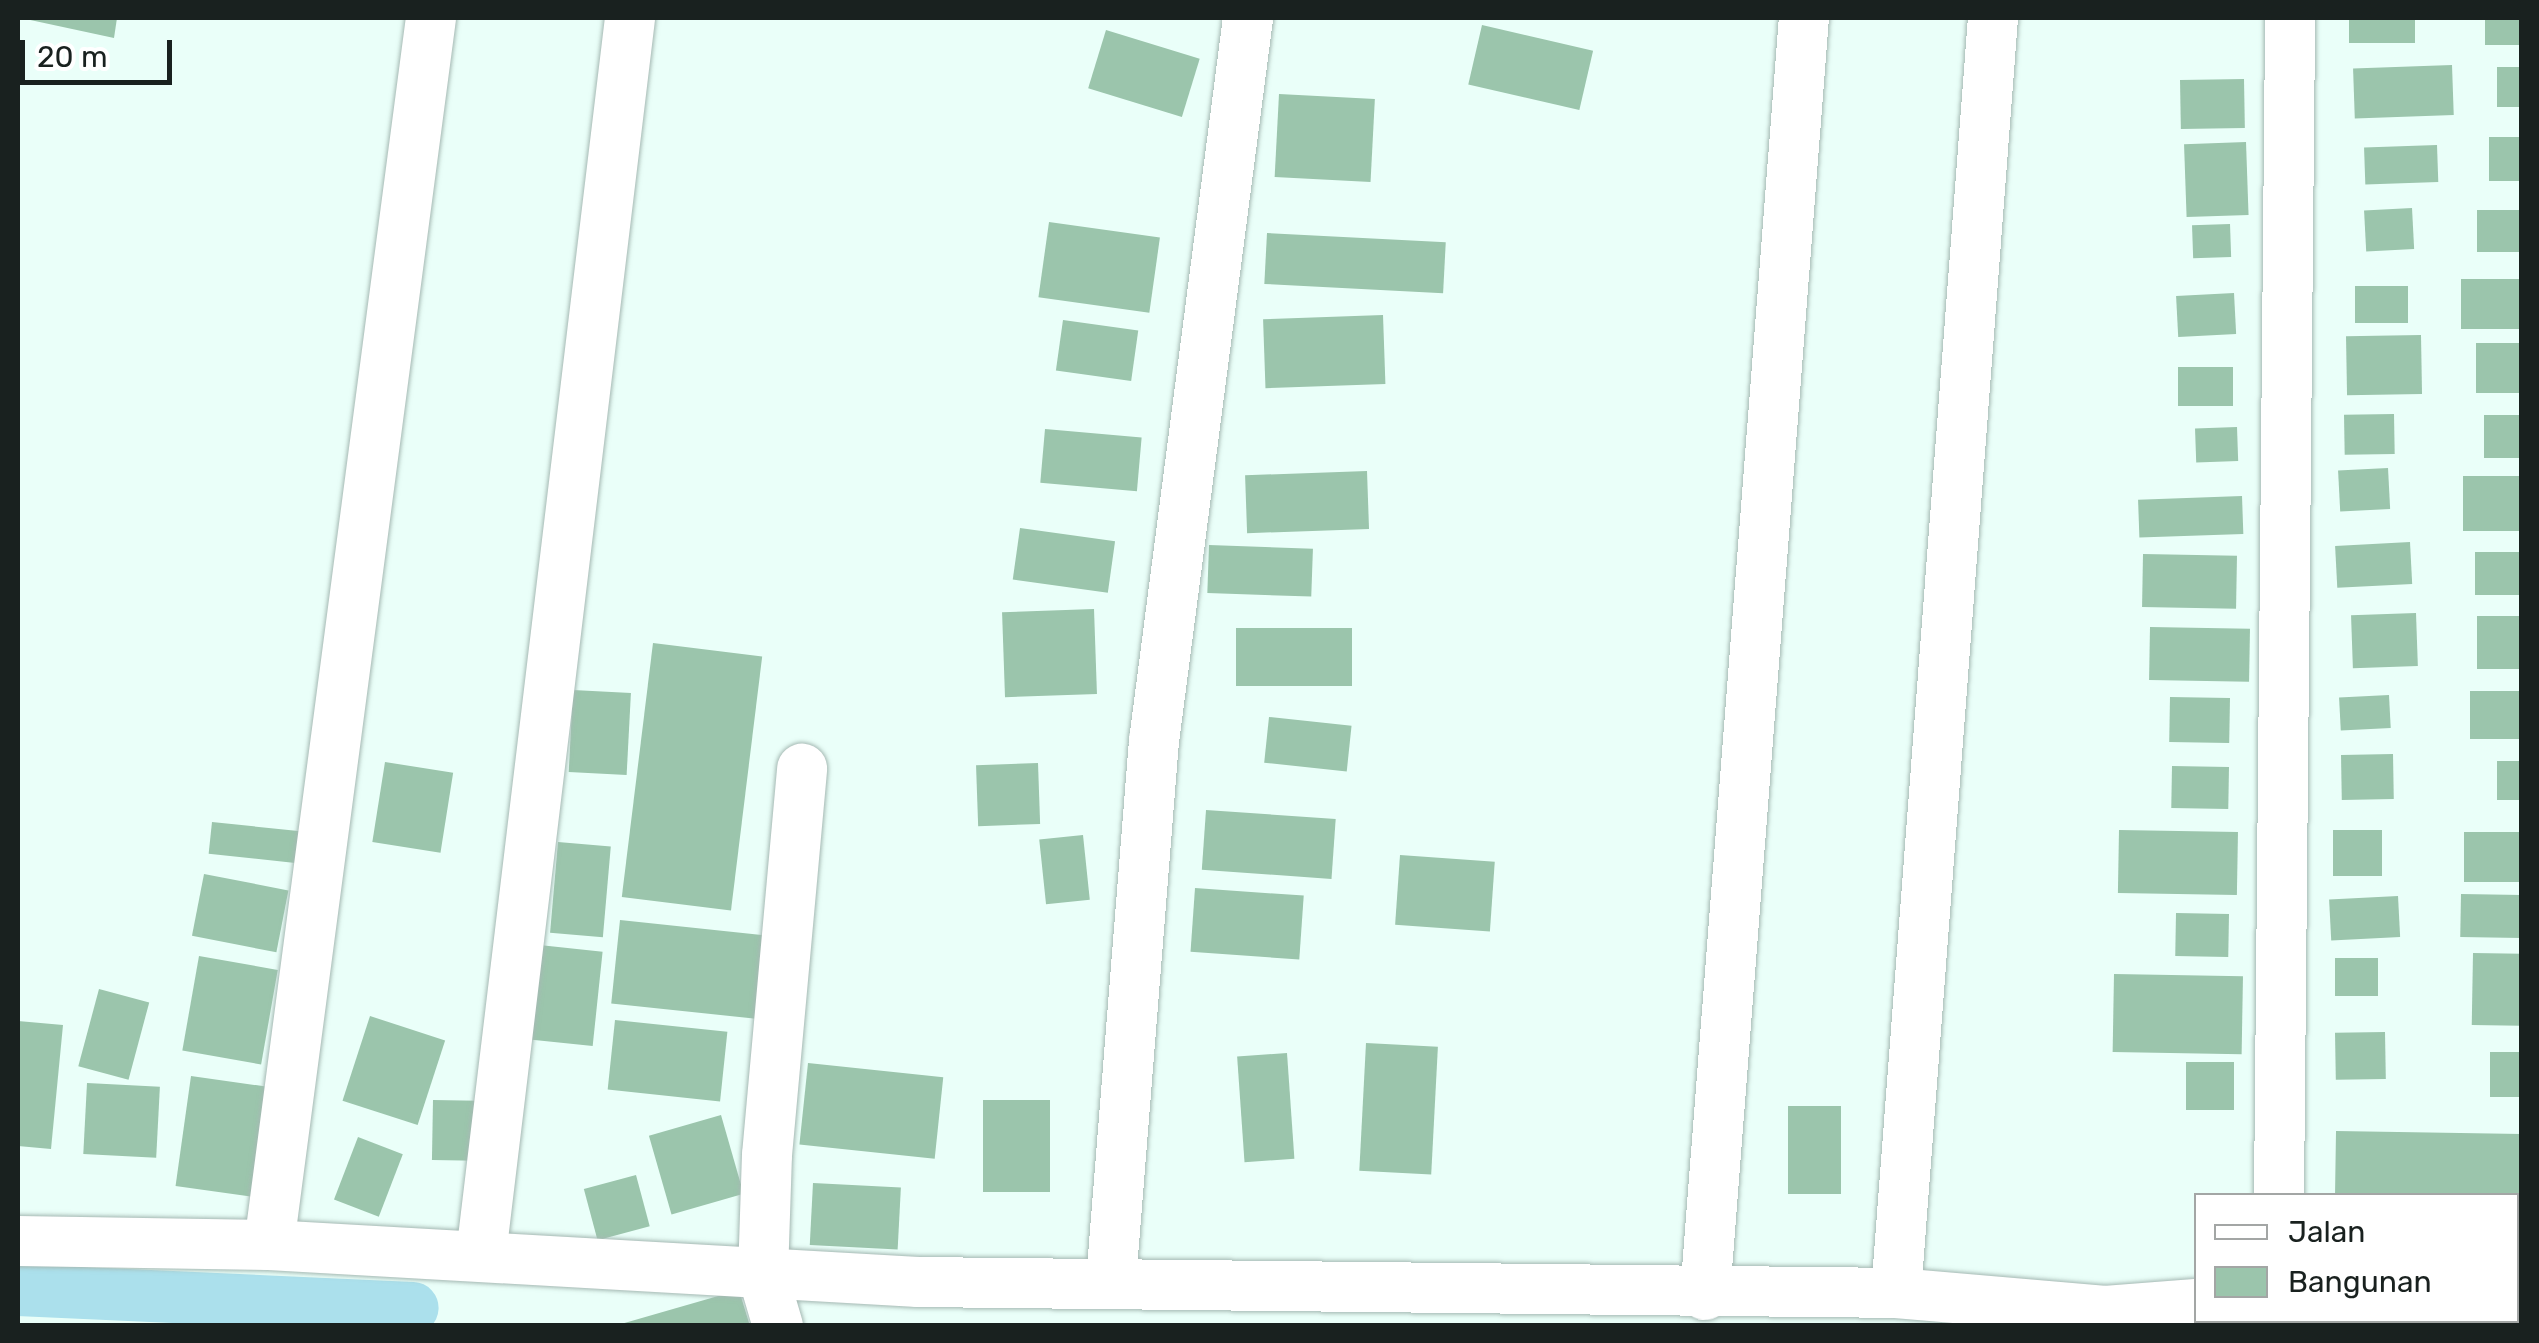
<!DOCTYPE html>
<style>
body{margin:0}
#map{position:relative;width:2539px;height:1343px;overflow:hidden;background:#eafff9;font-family:Rubik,sans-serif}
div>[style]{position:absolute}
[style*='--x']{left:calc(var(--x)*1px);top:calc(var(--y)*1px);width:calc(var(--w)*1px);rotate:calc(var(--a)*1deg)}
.canal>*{height:52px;margin:-26px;padding:0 26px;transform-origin:26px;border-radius:26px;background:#abe0ec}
.building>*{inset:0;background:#9bc5ac;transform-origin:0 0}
.roads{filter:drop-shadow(0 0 2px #a5b9b3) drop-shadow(0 0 2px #a5b9b3)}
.minor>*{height:50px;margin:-25px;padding:0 25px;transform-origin:25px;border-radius:25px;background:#fff}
span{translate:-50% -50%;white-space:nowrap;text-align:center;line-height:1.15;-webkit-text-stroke:8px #fff;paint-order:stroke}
.frame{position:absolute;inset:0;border:20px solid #19211f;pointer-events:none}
.legend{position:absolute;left:2194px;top:1193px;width:325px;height:130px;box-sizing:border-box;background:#fff;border:2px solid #a3a6a5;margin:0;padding:12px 18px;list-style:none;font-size:30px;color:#19211f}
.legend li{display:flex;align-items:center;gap:20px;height:50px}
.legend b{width:50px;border:2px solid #a3a6a5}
.scale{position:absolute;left:20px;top:40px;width:152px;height:45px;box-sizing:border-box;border:5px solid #19211f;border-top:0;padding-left:12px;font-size:30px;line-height:35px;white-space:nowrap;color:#19211f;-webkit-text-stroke:8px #fff;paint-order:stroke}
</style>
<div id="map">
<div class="canal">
<i style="--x:18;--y:1290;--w:395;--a:2.6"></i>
</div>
<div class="building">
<i style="clip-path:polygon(21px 18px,117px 18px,114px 38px)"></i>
<i style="left:2349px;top:18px;width:66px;height:25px"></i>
<i style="left:2485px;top:18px;width:37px;height:27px"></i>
<i style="left:1482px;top:25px;width:114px;height:61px;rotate:13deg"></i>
<i style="left:1106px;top:30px;width:98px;height:61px;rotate:17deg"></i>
<i style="left:2452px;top:65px;width:50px;height:99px;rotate:88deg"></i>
<i style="left:2522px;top:67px;width:40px;height:25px;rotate:90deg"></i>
<i style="left:2244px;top:79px;width:49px;height:64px;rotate:89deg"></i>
<i style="left:1279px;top:94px;width:96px;height:83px;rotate:3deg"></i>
<i style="left:2522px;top:137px;width:44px;height:33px;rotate:90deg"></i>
<i style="left:2246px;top:142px;width:73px;height:62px;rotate:88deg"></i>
<i style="left:2437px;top:145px;width:37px;height:73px;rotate:88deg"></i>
<i style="left:2412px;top:208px;width:41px;height:48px;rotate:87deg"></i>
<i style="left:2522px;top:210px;width:42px;height:45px;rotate:90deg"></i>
<i style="left:1049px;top:222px;width:112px;height:76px;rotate:8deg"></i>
<i style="left:2230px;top:224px;width:33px;height:38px;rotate:88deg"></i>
<i style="left:1267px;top:233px;width:179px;height:51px;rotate:3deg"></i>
<i style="left:2522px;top:279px;width:50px;height:61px;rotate:90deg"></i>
<i style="left:2355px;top:286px;width:53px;height:37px"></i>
<i style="left:2234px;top:293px;width:41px;height:58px;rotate:87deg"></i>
<i style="left:1383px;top:315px;width:69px;height:120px;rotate:88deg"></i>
<i style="left:1063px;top:320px;width:76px;height:51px;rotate:8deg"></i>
<i style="left:2421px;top:335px;width:59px;height:75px;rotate:89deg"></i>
<i style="left:2522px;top:343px;width:50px;height:46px;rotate:90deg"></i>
<i style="left:2233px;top:367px;width:39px;height:55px;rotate:90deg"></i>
<i style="left:2394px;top:414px;width:40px;height:50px;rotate:89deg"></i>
<i style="left:2522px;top:415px;width:43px;height:38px;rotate:90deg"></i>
<i style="left:2237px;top:427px;width:34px;height:42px;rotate:88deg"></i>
<i style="left:1045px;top:429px;width:97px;height:54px;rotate:5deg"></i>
<i style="left:2388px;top:468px;width:41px;height:50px;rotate:87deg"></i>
<i style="left:1367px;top:471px;width:58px;height:122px;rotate:88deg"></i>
<i style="left:2522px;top:476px;width:55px;height:59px;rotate:90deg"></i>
<i style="left:2242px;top:496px;width:38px;height:104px;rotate:88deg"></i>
<i style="left:1020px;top:528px;width:96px;height:52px;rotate:8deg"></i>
<i style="left:2410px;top:542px;width:42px;height:75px;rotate:87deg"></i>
<i style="left:1209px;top:545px;width:104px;height:48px;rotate:2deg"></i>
<i style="left:2475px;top:552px;width:47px;height:43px"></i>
<i style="left:2143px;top:554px;width:94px;height:53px;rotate:1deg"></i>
<i style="left:1094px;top:609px;width:85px;height:92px;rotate:88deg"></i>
<i style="left:2416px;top:613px;width:53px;height:65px;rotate:88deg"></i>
<i style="left:2522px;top:616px;width:53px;height:45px;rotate:90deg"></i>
<i style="left:2150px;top:627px;width:100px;height:53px;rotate:1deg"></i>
<i style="left:1236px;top:628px;width:116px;height:58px"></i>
<i style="left:653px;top:643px;width:110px;height:256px;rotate:7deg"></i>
<i style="left:573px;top:690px;width:58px;height:82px;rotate:3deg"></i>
<i style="left:2522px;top:691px;width:48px;height:52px;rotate:90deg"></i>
<i style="left:2389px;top:695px;width:33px;height:50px;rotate:87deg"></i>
<i style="left:2170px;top:697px;width:60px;height:45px;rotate:1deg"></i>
<i style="left:1269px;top:717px;width:83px;height:46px;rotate:6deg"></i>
<i style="left:2393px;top:754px;width:45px;height:52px;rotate:89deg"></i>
<i style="left:2522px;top:761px;width:39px;height:25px;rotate:90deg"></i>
<i style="left:385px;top:762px;width:69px;height:81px;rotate:9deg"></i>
<i style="left:1038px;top:763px;width:61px;height:62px;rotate:88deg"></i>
<i style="left:2172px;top:766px;width:57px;height:42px;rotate:1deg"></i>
<i style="left:1206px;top:810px;width:130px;height:60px;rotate:4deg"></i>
<i style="left:212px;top:822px;width:94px;height:32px;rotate:6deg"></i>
<i style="left:2119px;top:830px;width:119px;height:63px;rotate:1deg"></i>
<i style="left:2382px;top:830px;width:46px;height:49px;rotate:90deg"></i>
<i style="left:2522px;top:832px;width:50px;height:58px;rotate:90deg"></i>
<i style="left:1083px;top:835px;width:65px;height:44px;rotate:84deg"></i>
<i style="left:558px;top:842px;width:53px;height:91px;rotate:5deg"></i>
<i style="left:1400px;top:855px;width:95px;height:70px;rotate:4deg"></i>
<i style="left:204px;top:874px;width:86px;height:63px;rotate:11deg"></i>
<i style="left:1195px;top:888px;width:109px;height:64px;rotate:4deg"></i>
<i style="left:2461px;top:894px;width:61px;height:43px;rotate:1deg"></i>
<i style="left:2398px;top:896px;width:41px;height:69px;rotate:87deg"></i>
<i style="left:2176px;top:913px;width:53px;height:43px;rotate:1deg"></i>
<i style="left:620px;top:920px;width:148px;height:84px;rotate:6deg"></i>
<i style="left:530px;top:944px;width:73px;height:95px;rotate:6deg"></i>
<i style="left:2473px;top:953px;width:49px;height:72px;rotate:1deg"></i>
<i style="left:199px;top:956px;width:80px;height:96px;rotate:10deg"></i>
<i style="left:2378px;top:958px;width:38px;height:43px;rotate:90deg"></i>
<i style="left:2114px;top:974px;width:129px;height:78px;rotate:1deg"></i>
<i style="left:99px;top:989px;width:52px;height:80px;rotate:15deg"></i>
<i style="left:370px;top:1016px;width:79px;height:89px;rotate:18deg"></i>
<i style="left:615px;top:1020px;width:113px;height:70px;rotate:6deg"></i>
<i style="clip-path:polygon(18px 1021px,63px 1025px,51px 1149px,18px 1146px)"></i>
<i style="left:2385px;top:1032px;width:47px;height:50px;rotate:89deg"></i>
<i style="left:1366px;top:1043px;width:72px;height:128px;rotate:3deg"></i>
<i style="left:2490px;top:1052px;width:32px;height:45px"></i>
<i style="left:1287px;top:1053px;width:106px;height:50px;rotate:86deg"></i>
<i style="left:2186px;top:1062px;width:48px;height:48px"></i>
<i style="left:808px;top:1063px;width:136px;height:82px;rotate:6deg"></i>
<i style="left:191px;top:1076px;width:84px;height:111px;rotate:8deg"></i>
<i style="left:87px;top:1083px;width:73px;height:71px;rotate:3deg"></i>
<i style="left:433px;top:1100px;width:45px;height:60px;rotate:1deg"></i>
<i style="left:983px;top:1100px;width:67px;height:92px"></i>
<i style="left:1788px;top:1106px;width:53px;height:88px"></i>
<i style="left:721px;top:1115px;width:82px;height:75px;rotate:74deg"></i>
<i style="clip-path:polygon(2336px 1131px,2522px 1134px,2522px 1261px,2516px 1196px,2335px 1196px)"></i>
<i style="left:358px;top:1137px;width:48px;height:67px;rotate:21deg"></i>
<i style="left:636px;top:1175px;width:53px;height:54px;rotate:75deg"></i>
<i style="left:813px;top:1183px;width:88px;height:62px;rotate:3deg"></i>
<i style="clip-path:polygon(739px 1290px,750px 1326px,621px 1326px,621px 1324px)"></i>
</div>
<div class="roads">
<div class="minor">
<i style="--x:2279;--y:1196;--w:1178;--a:-89.46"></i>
<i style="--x:18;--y:1241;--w:251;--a:0.9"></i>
<i style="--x:269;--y:1245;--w:650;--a:3.26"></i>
<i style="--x:918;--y:1282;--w:978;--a:0.64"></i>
<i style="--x:1896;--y:1293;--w:210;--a:4.9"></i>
<i style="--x:2105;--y:1311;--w:91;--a:-4.4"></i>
<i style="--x:269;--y:1245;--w:1238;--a:-82.48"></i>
<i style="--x:481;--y:1255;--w:1246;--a:-83.13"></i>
<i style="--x:1111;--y:1281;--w:542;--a:-85.45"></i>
<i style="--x:1154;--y:741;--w:729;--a:-82.59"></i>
<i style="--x:1896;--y:1293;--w:1279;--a:-85.65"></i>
<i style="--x:2516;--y:1293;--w:6;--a:0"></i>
<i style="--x:1705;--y:1295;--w:1281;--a:-85.57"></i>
<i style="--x:778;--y:1326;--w:53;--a:-106.4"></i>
<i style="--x:763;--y:1275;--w:120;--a:-88.1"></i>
<i style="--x:767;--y:1155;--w:388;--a:-84.8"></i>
</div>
</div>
<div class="frame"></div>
<ul class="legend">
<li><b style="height:12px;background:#fff"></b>Jalan</li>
<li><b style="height:28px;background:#9bc5ac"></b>Bangunan</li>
</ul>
<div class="scale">20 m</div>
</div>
